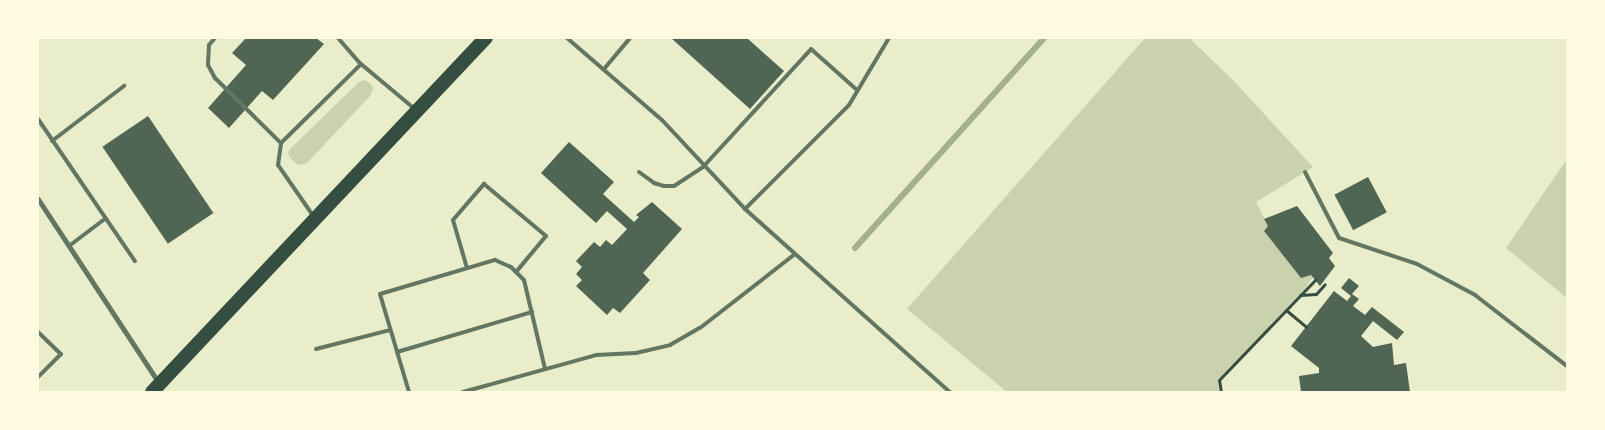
<!DOCTYPE html>
<style>
body{margin:0}
#map{position:relative;width:1605px;height:430px;overflow:hidden;background:#e9edc9;font-family:"Times New Roman",serif}
div>[style]{position:absolute}
[style*='--x']{left:calc(var(--x)*1px);top:calc(var(--y)*1px);width:calc(var(--w)*1px);rotate:calc(var(--a)*1deg)}
.green>*{inset:0;background:#cad2ad}
.stream>*{height:6px;margin:-3px;padding:0 3px;transform-origin:3px;border-radius:3px;background:#a3b18a}
.building>*{inset:0;background:#4f6655;transform-origin:0 0}
.path>*{height:3px;margin:-1.5px;padding:0 1.5px;transform-origin:1.5px;border-radius:1.5px;background:#344e41}
.service>*{height:4px;margin:-2px;padding:0 2px;transform-origin:2px;border-radius:2px;background:#617663}
.minor>*{height:5px;margin:-2.5px;padding:0 2.5px;transform-origin:2.5px;border-radius:2.5px;background:#617663}
.trunk>*{height:14px;margin:-7px;padding:0 7px;transform-origin:7px;border-radius:7px;background:#344e41}
span{translate:-50% -50%;white-space:nowrap;text-align:center;line-height:1.15;-webkit-text-stroke:5px #fefae0;paint-order:stroke}
.frame{position:absolute;inset:0;border:39px solid #fefae0;pointer-events:none}
</style>
<div id="map">
<div class="green">
<i style="clip-path:polygon(1145px 38px,1189px 38px,1233px 80px,1313px 167px,1256px 202px,1268px 226px,1313px 277px,1304px 290px,1219px 379px,1221px 392px,1007px 392px,907px 309px)"></i>
<i style="clip-path:polygon(364px 80px,371px 84px,373px 88px,370px 96px,307px 163px,298px 165px,291px 159px,288px 154px,290px 149px,359px 82px)"></i>
<i style="clip-path:polygon(1567px 159px,1567px 298px,1506px 248px)"></i>
</div>
<div class="stream">
<i style="--x:855;--y:248;--w:283;--a:-48"></i>
</div>
<div class="building">
<i style="clip-path:polygon(246px 38px,316px 38px,324px 44px,273px 100px,262px 91px,229px 128px,208px 108px,246px 65px,232px 53px)"></i>
<i style="clip-path:polygon(671px 38px,747px 38px,784px 71px,750px 109px)"></i>
<i style="left:148px;top:116px;width:117px;height:55px;rotate:56deg"></i>
<i style="clip-path:polygon(569px 142px,614px 182px,603px 194px,634px 222px,639px 217px,636px 215px,652px 202px,682px 229px,643px 273px,650px 280px,620px 313px,613px 308px,607px 315px,576px 286px,582px 280px,576px 274px,582px 267px,576px 261px,594px 242px,600px 247px,606px 240px,612px 245px,627px 229px,607px 211px,596px 223px,541px 173px)"></i>
<i style="left:1368px;top:177px;width:40px;height:38px;rotate:62deg"></i>
<i style="clip-path:polygon(1297px 206px,1333px 253px,1329px 258px,1335px 266px,1320px 286px,1311px 275px,1301px 278px,1264px 231px,1268px 226px,1264px 219px)"></i>
<i style="clip-path:polygon(1349px 278px,1359px 286px,1352px 294px,1359px 299px,1353px 306px,1365px 315px,1372px 307px,1404px 332px,1397px 340px,1373px 321px,1361px 336px,1373px 347px,1392px 343px,1394px 365px,1406px 363px,1410px 392px,1301px 392px,1299px 376px,1319px 373px,1319px 368px,1291px 346px,1334px 291px,1347px 301px,1351px 296px,1341px 288px)"></i>
</div>
<div class="path">
<i style="--x:1300;--y:295;--w:16;--a:-4"></i>
<i style="--x:1316;--y:294;--w:13;--a:-48"></i>
<i style="--x:1286;--y:310;--w:26;--a:40"></i>
<i style="--x:1221;--y:392;--w:12;--a:-99"></i>
<i style="--x:1219;--y:380;--w:139;--a:-46.2"></i>
</div>
<div class="service">
<i style="--x:215;--y:38;--w:9;--a:131"></i>
<i style="--x:209;--y:45;--w:20;--a:93"></i>
<i style="--x:208;--y:65;--w:15;--a:62"></i>
<i style="--x:215;--y:78;--w:93;--a:44.6"></i>
<i style="--x:338;--y:38;--w:35;--a:49"></i>
<i style="--x:361;--y:64;--w:72;--a:39.9"></i>
<i style="--x:567;--y:38;--w:125;--a:40.8"></i>
<i style="--x:662;--y:120;--w:122;--a:47"></i>
<i style="--x:745;--y:209;--w:275;--a:41.8"></i>
<i style="--x:604;--y:69;--w:40;--a:-50"></i>
<i style="--x:38;--y:119;--w:172;--a:55.7"></i>
<i style="--x:52;--y:141;--w:91;--a:-37.4"></i>
<i style="--x:639;--y:172;--w:19;--a:36"></i>
<i style="--x:654;--y:183;--w:10;--a:17"></i>
<i style="--x:664;--y:186;--w:10;--a:0"></i>
<i style="--x:674;--y:186;--w:35;--a:-33"></i>
<i style="--x:703;--y:167;--w:160;--a:-47.5"></i>
<i style="--x:811;--y:49;--w:62;--a:41.7"></i>
<i style="--x:1305;--y:172;--w:74;--a:62.7"></i>
<i style="--x:1339;--y:238;--w:82;--a:18.4"></i>
<i style="--x:1417;--y:264;--w:66;--a:28.1"></i>
<i style="--x:1475;--y:295;--w:118;--a:37.7"></i>
<i style="--x:745;--y:209;--w:147;--a:-45"></i>
<i style="--x:849;--y:105;--w:78;--a:-59.2"></i>
<i style="--x:314;--y:217;--w:63;--a:-124.7"></i>
<i style="--x:278;--y:165;--w:22;--a:-82"></i>
<i style="--x:281;--y:143;--w:112;--a:-44.6"></i>
<i style="--x:69;--y:246;--w:46;--a:-37.1"></i>
<i style="--x:467;--y:268;--w:50;--a:-106.3"></i>
<i style="--x:453;--y:220;--w:48;--a:-49.3"></i>
<i style="--x:484;--y:184;--w:81;--a:40"></i>
<i style="--x:546;--y:236;--w:47;--a:129.8"></i>
<i style="--x:38;--y:332;--w:32;--a:44"></i>
<i style="--x:61;--y:354;--w:33;--a:135"></i>
<i style="--x:316;--y:349;--w:76;--a:-14.4"></i>
<i style="--x:397;--y:352;--w:141;--a:-16.5"></i>
<i style="--x:409;--y:392;--w:102;--a:-106.5"></i>
<i style="--x:380;--y:294;--w:120;--a:-16.5"></i>
<i style="--x:495;--y:260;--w:17;--a:24"></i>
<i style="--x:511;--y:267;--w:18;--a:45"></i>
<i style="--x:524;--y:280;--w:91;--a:76.7"></i>
<i style="--x:463;--y:392;--w:138;--a:-15.5"></i>
<i style="--x:596;--y:355;--w:40;--a:-2.9"></i>
<i style="--x:636;--y:353;--w:35;--a:-13"></i>
<i style="--x:670;--y:345;--w:34;--a:-30"></i>
<i style="--x:700;--y:328;--w:120;--a:-37.9"></i>
</div>
<div class="minor">
<i style="--x:38;--y:199;--w:219;--a:56.7"></i>
</div>
<div class="trunk">
<i style="--x:152;--y:392;--w:487;--a:-46.7"></i>
</div>
<div class="frame"></div>
</div>
